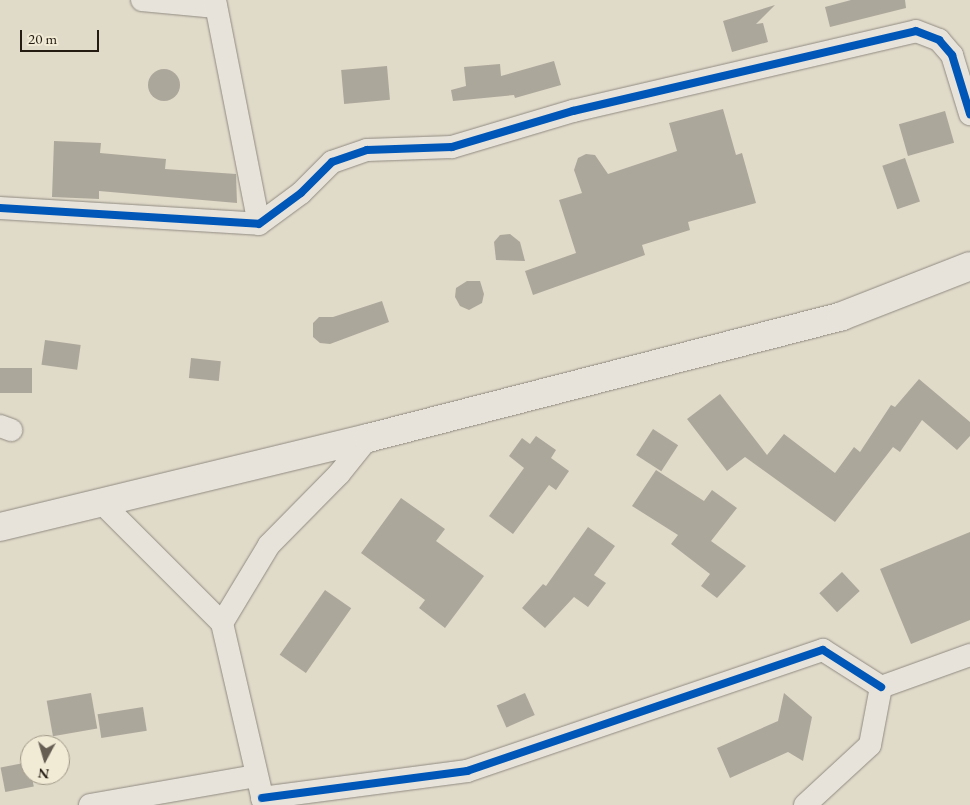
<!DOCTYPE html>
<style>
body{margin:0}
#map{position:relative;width:970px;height:805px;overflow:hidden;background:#e0dac9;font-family:"EB Garamond",serif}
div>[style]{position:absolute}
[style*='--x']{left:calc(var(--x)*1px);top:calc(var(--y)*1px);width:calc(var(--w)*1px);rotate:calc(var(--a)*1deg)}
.building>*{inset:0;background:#aca79b;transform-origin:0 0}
.round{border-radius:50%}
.roads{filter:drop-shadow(0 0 1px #908b81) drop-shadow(0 0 1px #908b81)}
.minor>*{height:22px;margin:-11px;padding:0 11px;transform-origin:11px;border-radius:11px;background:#e7e3db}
.secondary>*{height:28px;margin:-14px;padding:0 14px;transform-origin:14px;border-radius:14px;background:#e7e3db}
.cycleway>*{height:8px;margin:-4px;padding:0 4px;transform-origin:4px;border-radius:4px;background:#0057b8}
span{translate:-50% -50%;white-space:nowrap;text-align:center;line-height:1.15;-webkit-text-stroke:4px #f1ead5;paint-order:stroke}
.north{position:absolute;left:20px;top:735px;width:50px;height:50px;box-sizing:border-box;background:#f1ead5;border:1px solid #9f9887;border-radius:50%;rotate:186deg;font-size:14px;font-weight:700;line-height:20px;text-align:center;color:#241c13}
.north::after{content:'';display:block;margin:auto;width:18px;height:22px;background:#665e53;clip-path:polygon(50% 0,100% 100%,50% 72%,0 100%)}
.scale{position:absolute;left:20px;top:30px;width:79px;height:22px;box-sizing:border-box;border:2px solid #241c13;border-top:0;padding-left:6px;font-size:15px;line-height:18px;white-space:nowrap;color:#241c13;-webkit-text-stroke:4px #f1ead5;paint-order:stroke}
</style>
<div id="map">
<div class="building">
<i style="clip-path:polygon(851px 0,905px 0,906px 8px,830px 27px,825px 7px)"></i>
<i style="clip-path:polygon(775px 5px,756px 24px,763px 23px,768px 42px,732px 52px,723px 21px)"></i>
<i style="clip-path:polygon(554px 61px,561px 85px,515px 98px,514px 95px,453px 101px,451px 90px,466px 86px,464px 67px,500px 64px,501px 76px)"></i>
<i style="left:387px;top:66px;width:34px;height:46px;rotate:85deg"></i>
<i class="round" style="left:148px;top:69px;width:32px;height:32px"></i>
<i style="clip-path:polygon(723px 109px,736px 155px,742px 153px,756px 203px,688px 222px,690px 230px,642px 245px,645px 255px,533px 295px,525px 271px,576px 253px,559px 200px,582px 193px,574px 170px,578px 158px,586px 154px,595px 155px,608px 174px,677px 151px,669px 123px)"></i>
<i style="left:945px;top:111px;width:33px;height:48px;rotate:74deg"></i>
<i style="clip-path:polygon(54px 141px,101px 143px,100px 153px,166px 159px,165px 169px,236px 174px,237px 203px,99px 191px,99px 199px,52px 197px)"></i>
<i style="left:905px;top:158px;width:46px;height:24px;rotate:71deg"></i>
<i style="clip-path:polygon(510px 234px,520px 242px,525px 261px,496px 260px,494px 242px,500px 235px)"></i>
<i style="clip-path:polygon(467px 281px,480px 281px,484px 294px,482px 303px,469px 310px,460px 306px,455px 297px,456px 288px)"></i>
<i style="clip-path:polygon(382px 301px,389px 322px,330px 344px,320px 343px,313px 337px,313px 323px,319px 317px,333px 317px)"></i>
<i style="left:45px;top:340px;width:36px;height:25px;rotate:8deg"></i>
<i style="left:191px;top:358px;width:30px;height:20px;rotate:6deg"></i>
<i style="left:0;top:368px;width:32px;height:25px"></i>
<i style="clip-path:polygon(919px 379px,970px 422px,970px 436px,957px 450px,922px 420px,900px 452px,893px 447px,835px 522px,745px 457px,727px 471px,687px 419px,720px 394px,767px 455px,784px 434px,835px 473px,854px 447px,860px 452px,891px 405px,895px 407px)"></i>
<i style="left:653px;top:429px;width:30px;height:31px;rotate:33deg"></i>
<i style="clip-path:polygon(536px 436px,556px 450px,551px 458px,569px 471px,556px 490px,549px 485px,513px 534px,489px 516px,524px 468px,509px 456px,522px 438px,530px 444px)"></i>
<i style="clip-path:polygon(656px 470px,704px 501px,712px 490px,737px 508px,711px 541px,746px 566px,717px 598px,701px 586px,710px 574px,671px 544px,678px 535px,632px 506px)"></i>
<i style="clip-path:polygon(401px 498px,445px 529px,436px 541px,484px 576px,445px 628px,419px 608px,425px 600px,361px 553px)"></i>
<i style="clip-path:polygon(588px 527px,615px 546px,594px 575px,606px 583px,588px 607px,574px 597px,545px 628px,522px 608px,543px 584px,546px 586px)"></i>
<i style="clip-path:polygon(970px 532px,970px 620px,911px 644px,880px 569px)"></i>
<i style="left:842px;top:572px;width:26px;height:31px;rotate:47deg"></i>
<i style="left:325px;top:590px;width:32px;height:79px;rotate:35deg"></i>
<i style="left:91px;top:693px;width:36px;height:45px;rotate:80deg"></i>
<i style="left:525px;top:693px;width:24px;height:31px;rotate:66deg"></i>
<i style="clip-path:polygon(784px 693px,812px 717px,803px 761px,788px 752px,730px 778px,717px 748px,778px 721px)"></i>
<i style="left:143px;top:707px;width:24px;height:46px;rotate:81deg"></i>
<i style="left:29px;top:762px;width:25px;height:29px;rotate:79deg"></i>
</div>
<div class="roads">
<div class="minor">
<i style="--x:142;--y:0;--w:74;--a:5.4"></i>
<i style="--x:215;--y:0;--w:228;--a:78.9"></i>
<i style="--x:0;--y:208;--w:259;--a:3.5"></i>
<i style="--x:259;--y:224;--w:52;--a:-36.4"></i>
<i style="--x:301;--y:193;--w:44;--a:-45"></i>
<i style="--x:332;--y:162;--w:37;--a:-19"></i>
<i style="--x:367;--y:150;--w:85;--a:-2"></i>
<i style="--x:452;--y:147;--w:126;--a:-16.6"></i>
<i style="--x:573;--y:111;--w:352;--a:-13.1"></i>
<i style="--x:916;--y:31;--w:25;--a:21"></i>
<i style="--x:939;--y:40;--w:20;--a:49"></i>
<i style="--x:952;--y:55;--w:62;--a:73"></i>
<i style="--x:0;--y:426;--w:12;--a:20"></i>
<i style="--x:103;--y:504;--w:168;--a:45"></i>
<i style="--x:222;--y:623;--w:187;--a:77"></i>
<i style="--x:222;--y:623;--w:91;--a:-58.9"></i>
<i style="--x:269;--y:545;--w:100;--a:-45.4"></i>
<i style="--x:339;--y:474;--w:46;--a:-51.1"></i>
<i style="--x:881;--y:687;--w:95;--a:-19.8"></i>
<i style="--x:262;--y:798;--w:207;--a:-7.5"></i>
<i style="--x:467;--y:771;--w:376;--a:-18.8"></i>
<i style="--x:823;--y:650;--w:69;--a:32.5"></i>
<i style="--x:90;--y:805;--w:169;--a:-9.9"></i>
<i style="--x:805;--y:805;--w:88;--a:-42.7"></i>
<i style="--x:870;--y:745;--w:59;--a:-79.3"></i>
</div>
<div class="secondary">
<i style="--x:0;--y:527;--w:379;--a:-13.6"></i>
<i style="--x:368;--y:438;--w:489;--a:-14.4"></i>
<i style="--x:842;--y:316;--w:137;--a:-21.3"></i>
</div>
</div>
<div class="cycleway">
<i style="--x:0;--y:208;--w:259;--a:3.5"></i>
<i style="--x:259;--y:224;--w:52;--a:-36.4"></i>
<i style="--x:301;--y:193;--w:44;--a:-45"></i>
<i style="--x:332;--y:162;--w:37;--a:-19"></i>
<i style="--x:367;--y:150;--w:85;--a:-2"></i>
<i style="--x:452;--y:147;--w:126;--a:-16.6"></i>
<i style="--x:573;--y:111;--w:352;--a:-13.1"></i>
<i style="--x:916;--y:31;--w:25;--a:21"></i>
<i style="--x:939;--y:40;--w:20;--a:49"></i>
<i style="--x:952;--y:55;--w:62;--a:73"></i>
<i style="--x:262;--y:798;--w:207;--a:-7.5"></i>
<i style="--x:467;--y:771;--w:376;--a:-18.8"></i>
<i style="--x:823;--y:650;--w:69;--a:32.5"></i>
</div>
<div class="north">N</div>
<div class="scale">20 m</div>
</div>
